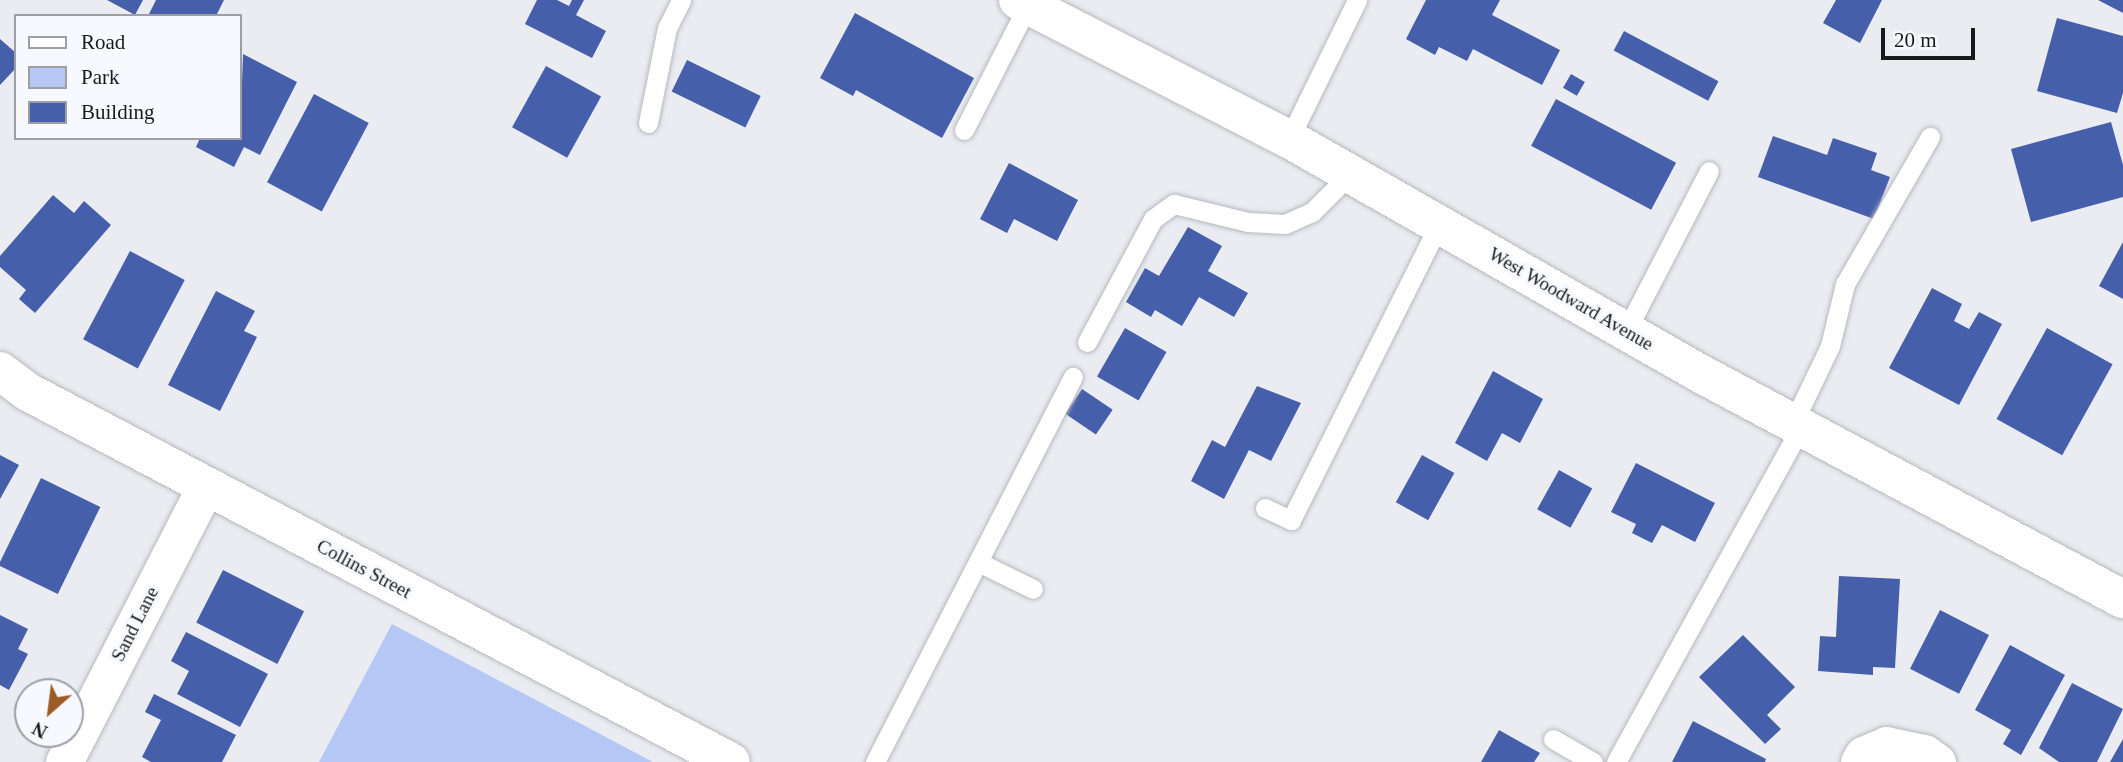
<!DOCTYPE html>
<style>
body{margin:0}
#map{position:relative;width:2123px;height:762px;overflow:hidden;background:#eaecf1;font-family:Georgia,serif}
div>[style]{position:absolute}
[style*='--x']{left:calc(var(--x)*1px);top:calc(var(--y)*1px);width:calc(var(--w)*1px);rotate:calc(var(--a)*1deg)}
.green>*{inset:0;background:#b5c7f4}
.building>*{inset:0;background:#455faa;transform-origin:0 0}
.roads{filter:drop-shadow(0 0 2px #b7b9be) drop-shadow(0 0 2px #b7b9be)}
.service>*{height:19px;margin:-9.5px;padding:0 9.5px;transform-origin:9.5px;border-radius:9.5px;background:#fff}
.minor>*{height:37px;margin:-18.5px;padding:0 18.5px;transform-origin:18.5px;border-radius:18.5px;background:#fff}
.tertiary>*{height:38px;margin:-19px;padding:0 19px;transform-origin:19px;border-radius:19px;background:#fff}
span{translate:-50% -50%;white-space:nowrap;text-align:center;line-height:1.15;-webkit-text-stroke:7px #f7f9ff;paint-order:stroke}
.street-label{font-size:19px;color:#18191b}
.legend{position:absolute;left:14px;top:14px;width:228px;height:126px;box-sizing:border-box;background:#f7f9ff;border:2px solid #9e9fa4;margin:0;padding:9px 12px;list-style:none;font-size:21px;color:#18191b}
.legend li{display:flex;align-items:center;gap:14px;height:35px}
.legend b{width:35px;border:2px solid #9e9fa4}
.north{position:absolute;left:14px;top:678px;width:70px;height:70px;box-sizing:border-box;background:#f7f9ff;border:2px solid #9e9fa4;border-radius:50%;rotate:208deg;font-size:19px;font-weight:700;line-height:28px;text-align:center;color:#18191b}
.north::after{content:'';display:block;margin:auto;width:24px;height:32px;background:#9c5c26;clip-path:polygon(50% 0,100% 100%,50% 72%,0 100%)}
.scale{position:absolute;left:1881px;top:28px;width:94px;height:32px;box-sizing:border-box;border:4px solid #18191b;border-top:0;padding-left:9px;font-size:21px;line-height:24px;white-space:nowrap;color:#18191b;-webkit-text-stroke:5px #f7f9ff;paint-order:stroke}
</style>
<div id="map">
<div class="green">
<i style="clip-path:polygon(392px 624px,653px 762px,319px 762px)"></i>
</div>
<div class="building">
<i style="clip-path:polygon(107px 0,143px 0,135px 15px)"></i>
<i style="clip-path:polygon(156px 0,224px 0,216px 16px,148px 16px)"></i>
<i style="clip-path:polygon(537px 0,557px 0,569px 6px,572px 0,584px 0,576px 15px,606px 31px,592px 58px,525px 24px)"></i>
<i style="clip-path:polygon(1426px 0,1500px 0,1492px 15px,1560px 50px,1542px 85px,1473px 49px,1467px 61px,1439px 47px,1435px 55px,1406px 39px)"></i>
<i style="clip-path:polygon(1836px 0,1882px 0,1860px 43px,1823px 23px)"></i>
<i style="clip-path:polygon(2098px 0,2123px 0,2123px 13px)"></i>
<i style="clip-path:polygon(855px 13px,974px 78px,942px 138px,856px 90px,853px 96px,820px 78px)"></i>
<i style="clip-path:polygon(2057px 18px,2123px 36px,2123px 93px,2117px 113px,2037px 91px)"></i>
<i style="left:1624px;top:31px;width:107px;height:22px;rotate:28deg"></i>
<i style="clip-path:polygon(0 39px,16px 53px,16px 68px,0 85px)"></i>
<i style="clip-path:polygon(243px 54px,297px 82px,260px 155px,244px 147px,234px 167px,196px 147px,200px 138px,240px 138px)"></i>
<i style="left:687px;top:60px;width:82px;height:35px;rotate:26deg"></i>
<i style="left:546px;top:66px;width:63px;height:70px;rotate:29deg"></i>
<i style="left:1571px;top:74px;width:16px;height:16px;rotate:30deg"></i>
<i style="left:314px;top:94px;width:62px;height:100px;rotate:28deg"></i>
<i style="left:1556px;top:99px;width:136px;height:53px;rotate:28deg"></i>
<i style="clip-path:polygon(2111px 122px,2123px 165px,2123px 197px,2031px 222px,2011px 149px)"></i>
<i style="clip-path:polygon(1773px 136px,1827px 155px,1833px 138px,1877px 153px,1871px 170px,1890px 177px,1874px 219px,1758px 177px)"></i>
<i style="clip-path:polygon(1009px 163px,1078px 200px,1057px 241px,1014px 219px,1007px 233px,980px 219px)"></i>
<i style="clip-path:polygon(53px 195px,74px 213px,84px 201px,111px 225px,35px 313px,19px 299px,26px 290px,0 267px,0 256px)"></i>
<i style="clip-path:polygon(1188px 227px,1222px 246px,1208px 271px,1248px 293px,1234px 317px,1199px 297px,1182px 326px,1155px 310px,1151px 317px,1126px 302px,1145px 268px,1159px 276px)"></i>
<i style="clip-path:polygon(2123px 242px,2123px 299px,2099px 286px)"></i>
<i style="left:130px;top:251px;width:62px;height:100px;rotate:28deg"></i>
<i style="clip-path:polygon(1932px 288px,1962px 304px,1954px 321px,1969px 329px,1979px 312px,2002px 324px,1959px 405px,1889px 368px)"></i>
<i style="clip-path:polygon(216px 291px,255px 311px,244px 331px,257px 337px,220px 411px,168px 385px)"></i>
<i style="left:1125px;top:328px;width:48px;height:56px;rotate:30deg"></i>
<i style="left:2047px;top:328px;width:75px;height:104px;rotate:29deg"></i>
<i style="clip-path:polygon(1493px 371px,1543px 399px,1520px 443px,1502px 433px,1487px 461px,1455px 443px)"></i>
<i style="clip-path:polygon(1257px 386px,1301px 403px,1271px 461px,1249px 450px,1224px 499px,1191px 481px,1212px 440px,1225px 447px)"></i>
<i style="left:1082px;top:389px;width:37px;height:30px;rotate:34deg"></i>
<i style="clip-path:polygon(0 455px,19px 465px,0 499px)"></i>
<i style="left:1422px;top:455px;width:37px;height:54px;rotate:29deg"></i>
<i style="clip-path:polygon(1636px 463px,1715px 503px,1695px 542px,1662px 525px,1652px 543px,1632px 533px,1636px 524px,1611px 512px)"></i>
<i style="left:1559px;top:470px;width:38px;height:45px;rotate:29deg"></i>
<i style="left:41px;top:478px;width:66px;height:97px;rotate:26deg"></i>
<i style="left:223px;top:570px;width:91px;height:59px;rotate:27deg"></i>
<i style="clip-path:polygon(1839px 576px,1900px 579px,1895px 668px,1873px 667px,1873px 675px,1818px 671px,1820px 636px,1836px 637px)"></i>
<i style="left:1940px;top:610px;width:55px;height:66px;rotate:27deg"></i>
<i style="clip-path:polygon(0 615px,28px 629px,18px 649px,28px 654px,9px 690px,0 685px)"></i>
<i style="clip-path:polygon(186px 632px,268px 674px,240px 727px,177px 694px,189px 671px,171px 661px)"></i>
<i style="clip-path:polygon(1743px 635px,1795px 687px,1767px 715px,1781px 729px,1765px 744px,1699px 677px)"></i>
<i style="clip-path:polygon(2010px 645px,2065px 675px,2021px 755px,2003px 744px,2011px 730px,1975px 710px)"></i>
<i style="clip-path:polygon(2072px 683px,2123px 709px,2097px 762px,2059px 762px,2039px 748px)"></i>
<i style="clip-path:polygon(154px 694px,236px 735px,222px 762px,151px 762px,142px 757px,161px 720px,145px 712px)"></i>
<i style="clip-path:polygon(1693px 721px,1766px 759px,1765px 762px,1672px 762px)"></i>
<i style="clip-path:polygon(1499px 730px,1540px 753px,1534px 762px,1481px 762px)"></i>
<i style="clip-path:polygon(2123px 739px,2123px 762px,2110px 762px)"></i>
</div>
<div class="roads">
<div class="service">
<i style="--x:648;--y:123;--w:97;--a:-78.7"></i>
<i style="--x:667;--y:28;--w:31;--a:-63"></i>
<i style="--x:964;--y:130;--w:140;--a:-62.9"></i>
<i style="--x:1289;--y:139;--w:155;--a:-63.9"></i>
<i style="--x:1626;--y:331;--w:180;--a:-62.6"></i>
<i style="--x:1087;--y:342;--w:140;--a:-61.8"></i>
<i style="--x:1153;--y:219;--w:26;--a:-36"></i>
<i style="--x:1174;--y:204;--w:76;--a:13.7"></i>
<i style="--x:1248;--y:222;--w:37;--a:3"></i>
<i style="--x:1285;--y:224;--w:30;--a:-24"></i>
<i style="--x:1312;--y:212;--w:54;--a:-45"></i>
<i style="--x:1793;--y:423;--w:85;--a:-64.3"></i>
<i style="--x:1830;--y:346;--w:64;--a:-76.4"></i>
<i style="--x:1845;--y:284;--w:170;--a:-60"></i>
<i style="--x:1265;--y:508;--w:29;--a:25"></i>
<i style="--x:1291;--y:520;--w:331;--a:-63.4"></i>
<i style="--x:978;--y:562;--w:61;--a:26.1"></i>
<i style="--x:1553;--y:739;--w:46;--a:29.9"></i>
<i style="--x:875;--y:762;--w:433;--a:-62.8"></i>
<i style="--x:1616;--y:762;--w:381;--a:-61.1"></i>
</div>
<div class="minor">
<i style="--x:64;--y:762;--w:310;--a:-62.8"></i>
<i style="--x:1859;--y:762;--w:8;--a:-60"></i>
<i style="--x:1863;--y:755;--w:25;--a:-23"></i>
<i style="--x:1886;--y:745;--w:39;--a:12"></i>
<i style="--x:1924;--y:753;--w:16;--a:35"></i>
</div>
<div class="tertiary">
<i style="--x:1018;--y:0;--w:305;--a:27.2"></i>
<i style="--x:1289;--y:139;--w:477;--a:29.7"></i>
<i style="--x:1703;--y:375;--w:476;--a:28.1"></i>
<i style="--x:0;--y:371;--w:35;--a:37"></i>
<i style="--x:28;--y:392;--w:794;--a:27.76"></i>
</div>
</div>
<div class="street-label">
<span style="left:1571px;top:299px;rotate:30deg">West Woodward Avenue</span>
<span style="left:364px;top:569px;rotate:28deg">Collins Street</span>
<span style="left:135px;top:624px;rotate:-63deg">Sand Lane</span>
</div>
<ul class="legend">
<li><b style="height:9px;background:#fff"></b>Road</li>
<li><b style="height:19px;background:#b5c7f4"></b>Park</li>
<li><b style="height:19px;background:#455faa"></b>Building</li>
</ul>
<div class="north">N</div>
<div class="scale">20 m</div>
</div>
